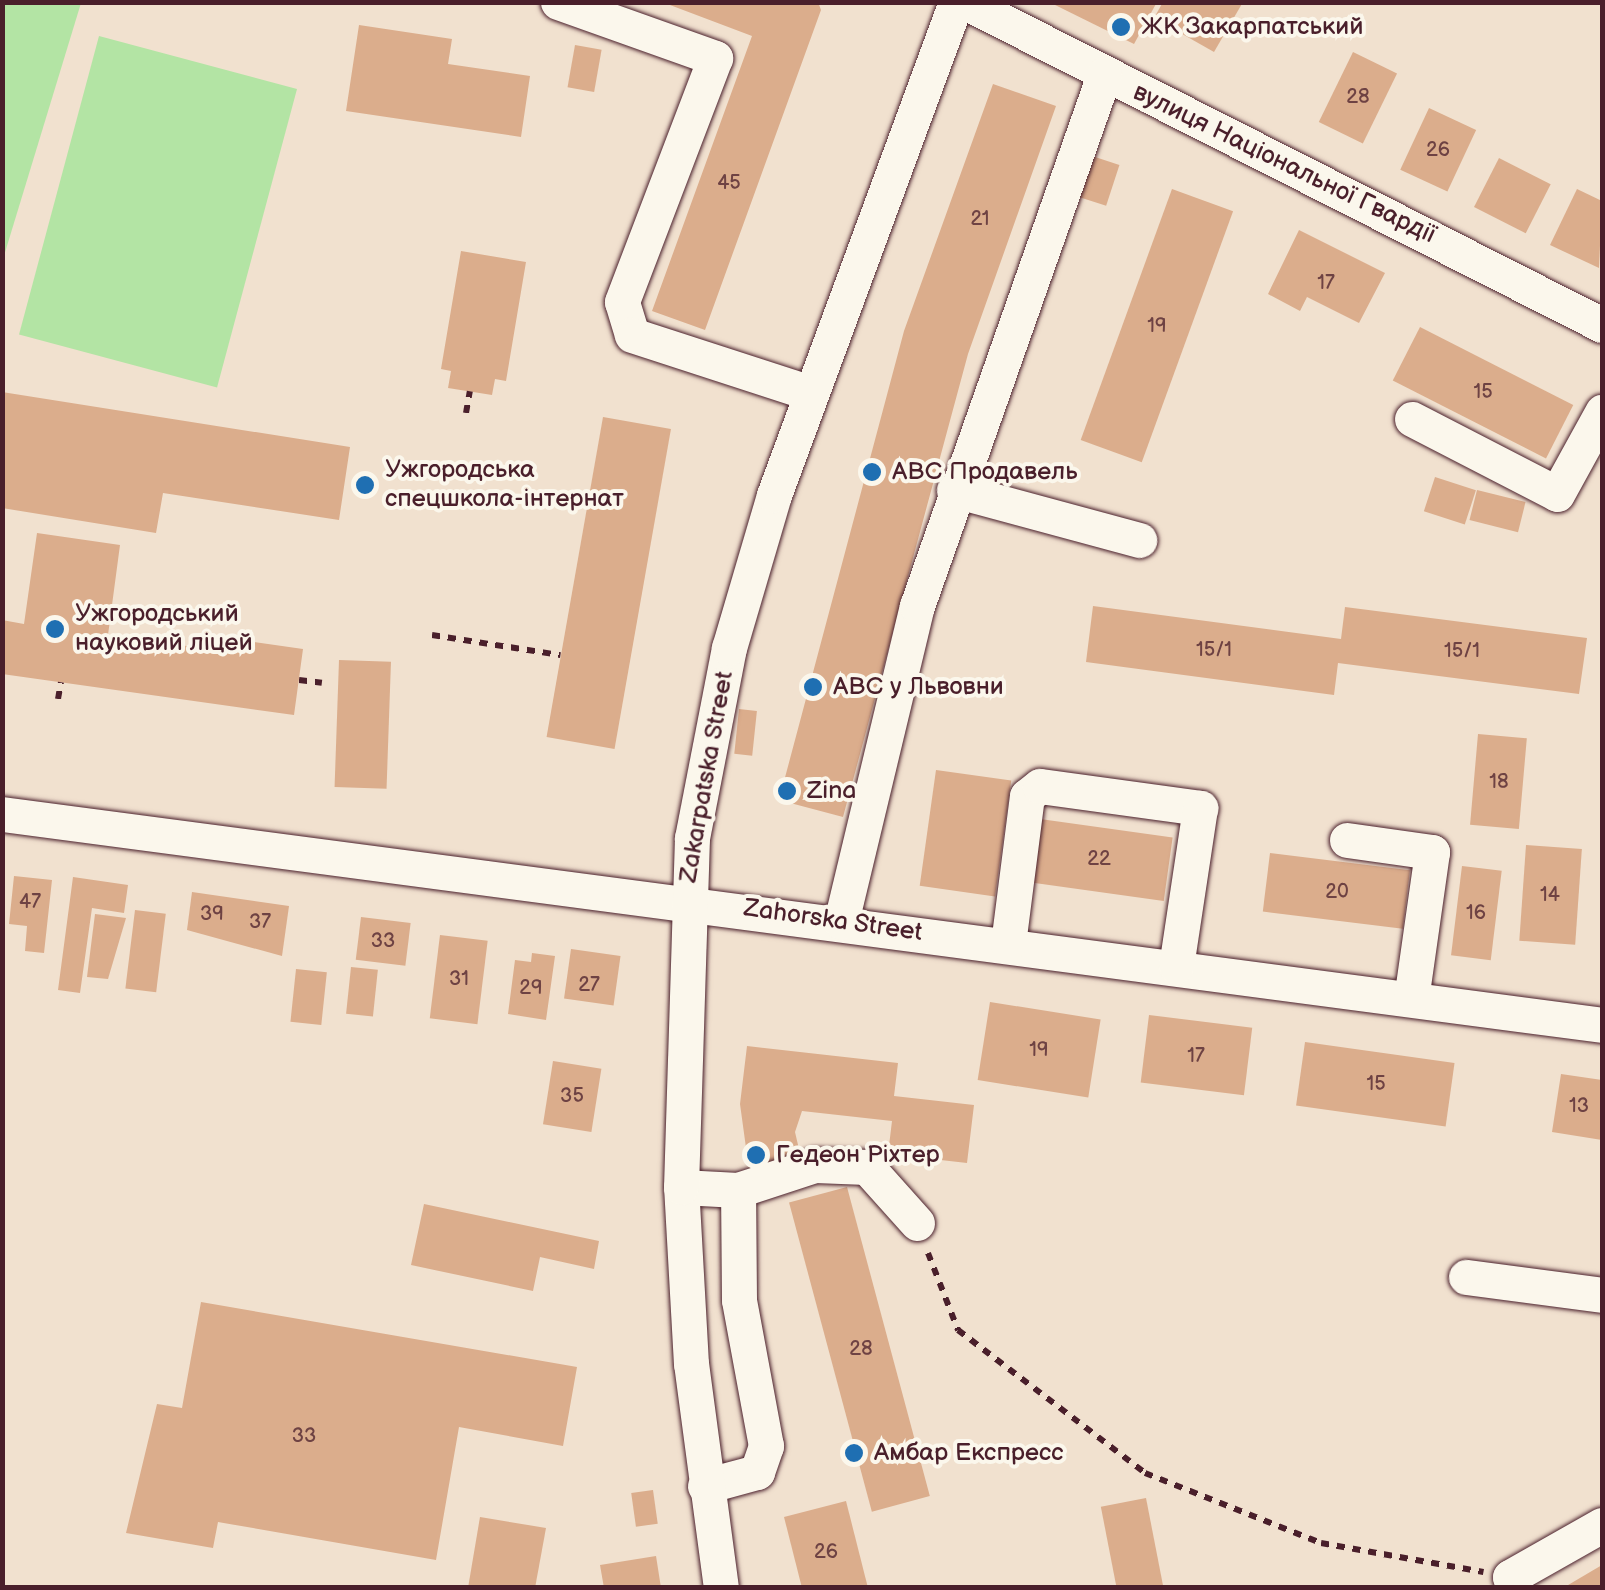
<!DOCTYPE html>
<meta charset="utf-8">
<style>
body{margin:0}
#map{position:relative;width:1605px;height:1590px;overflow:hidden;background:#f1e1cf;font-family:"Balsamiq Sans",sans-serif}
div>[style]{position:absolute}
[style*='--x']{left:calc(var(--x)*1px);top:calc(var(--y)*1px);width:calc(var(--w)*1px);rotate:calc(var(--a)*1deg)}
.green>*{inset:0;background:#b3e4a4;transform-origin:0 0}
.building>*{inset:0;background:#dbad8c;transform-origin:0 0}
.path>*{height:6px;margin-top:-3px;transform-origin:0;background:repeating-linear-gradient(90deg,#4a1f2b 0 8px,transparent 0 16px)}
.roads{filter:drop-shadow(0 0 2px #4a1f2b) drop-shadow(0 0 2px #4a1f2b)}
.minor>*{height:35px;margin:-17.5px;padding:0 17.5px;transform-origin:17.5px;border-radius:17.5px;background:#fbf7ec}
.dots>*{width:28px;height:28px;translate:-50% -50%;box-sizing:border-box;border:5px solid #fbf7ec;border-radius:50%}
span{translate:-50% -50%;white-space:nowrap;text-align:center;line-height:1.15;-webkit-text-stroke:8px #fbf7ec;paint-order:stroke}
.number-label{font-size:20px;color:#6e4243}
.number-label span{-webkit-text-stroke-width:0}
.poi-label{font-size:25px;color:#4a1f2b}
.left{translate:0 -50%;text-align:left}
.street-label{font-size:25px;color:#4a1f2b}
.frame{position:absolute;inset:0;border:5px solid #4a1f2b;pointer-events:none}
</style>
<div id="map">
<div class="green">
<i style="clip-path:polygon(3px 2px,81px 3px,3px 259px,2px 3px)"></i>
<i style="left:99px;top:36px;width:205px;height:309px;rotate:15deg"></i>
</div>
<div class="building">
<i style="clip-path:polygon(662px 2px,818px 2px,821px 10px,705px 330px,652px 311px,752px 36px)"></i>
<i style="clip-path:polygon(1049px 2px,1157px 2px,1134px 44px)"></i>
<i style="clip-path:polygon(1163px 2px,1243px 2px,1214px 52px,1154px 18px)"></i>
<i style="clip-path:polygon(359px 25px,452px 39px,448px 64px,530px 76px,521px 137px,346px 111px)"></i>
<i style="left:575px;top:45px;width:27px;height:43px;rotate:10deg"></i>
<i style="left:1353px;top:52px;width:49px;height:78px;rotate:26deg"></i>
<i style="clip-path:polygon(993px 84px,1056px 106px,968px 354px,843px 817px,779px 800px,904px 331px)"></i>
<i style="left:1429px;top:108px;width:52px;height:68px;rotate:25deg"></i>
<i style="left:1089px;top:155px;width:32px;height:43px;rotate:18deg"></i>
<i style="left:1499px;top:158px;width:58px;height:55px;rotate:27deg"></i>
<i style="left:1172px;top:189px;width:65px;height:267px;rotate:20deg"></i>
<i style="clip-path:polygon(1577px 189px,1602px 201px,1599px 268px,1550px 245px)"></i>
<i style="clip-path:polygon(1299px 230px,1385px 273px,1359px 323px,1307px 297px,1300px 311px,1268px 294px)"></i>
<i style="clip-path:polygon(461px 251px,526px 262px,506px 381px,495px 379px,492px 395px,448px 388px,451px 371px,441px 369px)"></i>
<i style="left:1420px;top:327px;width:172px;height:60px;rotate:27deg"></i>
<i style="clip-path:polygon(2px 392px,350px 447px,339px 520px,163px 493px,156px 533px,2px 508px)"></i>
<i style="left:603px;top:417px;width:69px;height:325px;rotate:10deg"></i>
<i style="left:1435px;top:477px;width:43px;height:36px;rotate:18deg"></i>
<i style="left:1477px;top:490px;width:50px;height:31px;rotate:14deg"></i>
<i style="clip-path:polygon(37px 533px,120px 545px,108px 635px,237px 653px,239px 640px,303px 649px,294px 715px,2px 674px,2px 620px,24px 624px)"></i>
<i style="clip-path:polygon(1093px 606px,1341px 639px,1345px 607px,1587px 638px,1579px 694px,1338px 663px,1334px 695px,1086px 662px)"></i>
<i style="left:339px;top:660px;width:52px;height:127px;rotate:2deg"></i>
<i style="left:739px;top:709px;width:18px;height:45px;rotate:6deg"></i>
<i style="left:1478px;top:734px;width:49px;height:91px;rotate:5deg"></i>
<i style="left:936px;top:770px;width:76px;height:117px;rotate:8deg"></i>
<i style="left:1033px;top:818px;width:141px;height:64px;rotate:8deg"></i>
<i style="left:1526px;top:845px;width:56px;height:96px;rotate:4deg"></i>
<i style="left:1270px;top:853px;width:141px;height:59px;rotate:7deg"></i>
<i style="left:1462px;top:866px;width:40px;height:90px;rotate:7deg"></i>
<i style="clip-path:polygon(14px 876px,52px 880px,44px 953px,25px 951px,27px 926px,9px 924px)"></i>
<i style="clip-path:polygon(73px 877px,128px 885px,124px 913px,92px 908px,80px 993px,58px 990px)"></i>
<i style="clip-path:polygon(192px 892px,289px 906px,282px 956px,187px 930px)"></i>
<i style="left:135px;top:910px;width:31px;height:79px;rotate:7deg"></i>
<i style="clip-path:polygon(95px 914px,126px 918px,108px 979px,87px 977px)"></i>
<i style="left:361px;top:917px;width:50px;height:43px;rotate:7deg"></i>
<i style="left:440px;top:935px;width:48px;height:84px;rotate:7deg"></i>
<i style="left:571px;top:949px;width:50px;height:50px;rotate:8deg"></i>
<i style="clip-path:polygon(532px 953px,555px 956px,546px 1020px,508px 1014px,515px 960px,531px 962px)"></i>
<i style="left:351px;top:967px;width:27px;height:47px;rotate:6deg"></i>
<i style="left:296px;top:969px;width:31px;height:53px;rotate:6deg"></i>
<i style="left:990px;top:1002px;width:112px;height:79px;rotate:9deg"></i>
<i style="left:1149px;top:1015px;width:104px;height:68px;rotate:7deg"></i>
<i style="left:1305px;top:1042px;width:151px;height:64px;rotate:8deg"></i>
<i style="clip-path:polygon(747px 1046px,898px 1063px,894px 1096px,974px 1105px,967px 1163px,888px 1154px,892px 1121px,802px 1111px,795px 1132px,802px 1162px,750px 1177px,740px 1104px)"></i>
<i style="left:553px;top:1061px;width:49px;height:64px;rotate:9deg"></i>
<i style="clip-path:polygon(1561px 1074px,1602px 1080px,1602px 1140px,1552px 1132px)"></i>
<i style="left:847px;top:1187px;width:320px;height:60px;rotate:75deg"></i>
<i style="clip-path:polygon(424px 1204px,599px 1241px,594px 1269px,540px 1257px,533px 1291px,411px 1265px)"></i>
<i style="clip-path:polygon(201px 1302px,577px 1367px,563px 1446px,459px 1427px,436px 1560px,218px 1522px,213px 1548px,126px 1533px,157px 1404px,182px 1408px)"></i>
<i style="left:653px;top:1490px;width:34px;height:22px;rotate:82deg"></i>
<i style="left:1146px;top:1498px;width:92px;height:46px;rotate:79deg"></i>
<i style="clip-path:polygon(846px 1501px,868px 1588px,802px 1588px,784px 1517px)"></i>
<i style="clip-path:polygon(480px 1517px,546px 1528px,535px 1588px,468px 1588px)"></i>
<i style="clip-path:polygon(656px 1556px,661px 1588px,604px 1588px,600px 1565px)"></i>
<i style="clip-path:polygon(1602px 1565px,1602px 1588px,1563px 1588px)"></i>
</div>
<div class="path">
<i style="--x:466;--y:413;--w:22;--a:-80"></i>
<i style="--x:432;--y:635;--w:130;--a:8.9"></i>
<i style="--x:299;--y:680;--w:23;--a:7"></i>
<i style="--x:58;--y:699;--w:17;--a:-80"></i>
<i style="--x:928;--y:1253;--w:83;--a:68.7"></i>
<i style="--x:958;--y:1330;--w:235;--a:37.4"></i>
<i style="--x:1145;--y:1473;--w:189;--a:21.7"></i>
<i style="--x:1321;--y:1543;--w:165;--a:10.1"></i>
</div>
<div class="roads">
<div class="minor">
<i style="--x:558;--y:2;--w:167;--a:19.6"></i>
<i style="--x:715;--y:58;--w:261;--a:110.9"></i>
<i style="--x:622;--y:302;--w:34;--a:73"></i>
<i style="--x:632;--y:335;--w:188;--a:18"></i>
<i style="--x:965;--y:2;--w:714;--a:26.89"></i>
<i style="--x:1412;--y:419;--w:163;--a:27.3"></i>
<i style="--x:1557;--y:494;--w:94;--a:-61.2"></i>
<i style="--x:954;--y:490;--w:192;--a:15.1"></i>
<i style="--x:2;--y:814;--w:1614;--a:7.51"></i>
<i style="--x:1347;--y:840;--w:86;--a:8"></i>
<i style="--x:1432;--y:852;--w:148;--a:98.1"></i>
<i style="--x:841;--y:922;--w:325;--a:-76.5"></i>
<i style="--x:917;--y:606;--w:563;--a:-70.6"></i>
<i style="--x:1008;--y:944;--w:149;--a:-82.7"></i>
<i style="--x:1027;--y:796;--w:16;--a:-38"></i>
<i style="--x:1040;--y:786;--w:162;--a:7.8"></i>
<i style="--x:1200;--y:808;--w:160;--a:98.6"></i>
<i style="--x:681;--y:1187;--w:57;--a:3"></i>
<i style="--x:738;--y:1190;--w:81;--a:-18"></i>
<i style="--x:815;--y:1165;--w:52;--a:2.2"></i>
<i style="--x:867;--y:1167;--w:75;--a:48.2"></i>
<i style="--x:1466;--y:1277;--w:137;--a:7.5"></i>
<i style="--x:705;--y:1486;--w:54;--a:-15.1"></i>
<i style="--x:757;--y:1472;--w:28;--a:-71"></i>
<i style="--x:766;--y:1446;--w:148;--a:-100.5"></i>
<i style="--x:739;--y:1300;--w:110;--a:-90.5"></i>
<i style="--x:721;--y:1588;--w:226;--a:-97.6"></i>
<i style="--x:691;--y:1364;--w:177;--a:-93.2"></i>
<i style="--x:681;--y:1187;--w:349;--a:-88.2"></i>
<i style="--x:692;--y:838;--w:194;--a:-79"></i>
<i style="--x:729;--y:648;--w:159;--a:-73.6"></i>
<i style="--x:774;--y:495;--w:526;--a:-69.74"></i>
<i style="--x:1515;--y:1588;--w:12;--a:-114"></i>
<i style="--x:1510;--y:1577;--w:106;--a:-29.5"></i>
</div>
</div>
<div class="dots">
<i style="left:1121px;top:27px;background:#1f6fb2"></i>
<i style="left:872px;top:472px;background:#1f6fb2"></i>
<i style="left:365px;top:485px;background:#1f6fb2"></i>
<i style="left:55px;top:629px;background:#1f6fb2"></i>
<i style="left:813px;top:687px;background:#1f6fb2"></i>
<i style="left:787px;top:791px;background:#1f6fb2"></i>
<i style="left:756px;top:1155px;background:#1f6fb2"></i>
<i style="left:854px;top:1453px;background:#1f6fb2"></i>
</div>
<div class="number-label">
<span style="left:1358px;top:97px">28</span>
<span style="left:1438px;top:150px">26</span>
<span style="left:729px;top:183px">45</span>
<span style="left:980px;top:219px">21</span>
<span style="left:1326px;top:283px">17</span>
<span style="left:1157px;top:326px">19</span>
<span style="left:1483px;top:392px">15</span>
<span style="left:1214px;top:650px">15/1</span>
<span style="left:1462px;top:651px">15/1</span>
<span style="left:1499px;top:782px">18</span>
<span style="left:1099px;top:859px">22</span>
<span style="left:1337px;top:892px">20</span>
<span style="left:1550px;top:895px">14</span>
<span style="left:30px;top:902px">47</span>
<span style="left:1476px;top:913px">16</span>
<span style="left:212px;top:914px">39</span>
<span style="left:260px;top:922px">37</span>
<span style="left:383px;top:941px">33</span>
<span style="left:459px;top:979px">31</span>
<span style="left:589px;top:985px">27</span>
<span style="left:531px;top:988px">29</span>
<span style="left:1039px;top:1050px">19</span>
<span style="left:1196px;top:1056px">17</span>
<span style="left:1376px;top:1084px">15</span>
<span style="left:572px;top:1096px">35</span>
<span style="left:1579px;top:1106px">13</span>
<span style="left:861px;top:1349px">28</span>
<span style="left:304px;top:1436px">33</span>
<span style="left:826px;top:1552px">26</span>
</div>
<div class="poi-label">
<span class="left" style="left:1141px;top:27px">ЖК Закарпатський</span>
<span class="left" style="left:385px;top:485px">Ужгородська<br>спецшкола-інтернат</span>
<span class="left" style="left:892px;top:472px">ABC Продавель</span>
<span class="left" style="left:75px;top:629px">Ужгородський<br>науковий ліцей</span>
<span class="left" style="left:833px;top:687px">ABC у Львовни</span>
<span class="left" style="left:807px;top:791px">Zina</span>
<span class="left" style="left:776px;top:1155px">Гедеон Ріхтер</span>
<span class="left" style="left:874px;top:1453px">Амбар Експресс</span>
</div>
<div class="street-label">
<span style="left:1284px;top:164px;rotate:26deg">вулиця Національної Гвардії</span>
<span style="left:707px;top:777px;rotate:-80deg">Zakarpatska Street</span>
<span style="left:833px;top:921px;rotate:8deg">Zahorska Street</span>
</div>
<div class="frame"></div>
</div>
